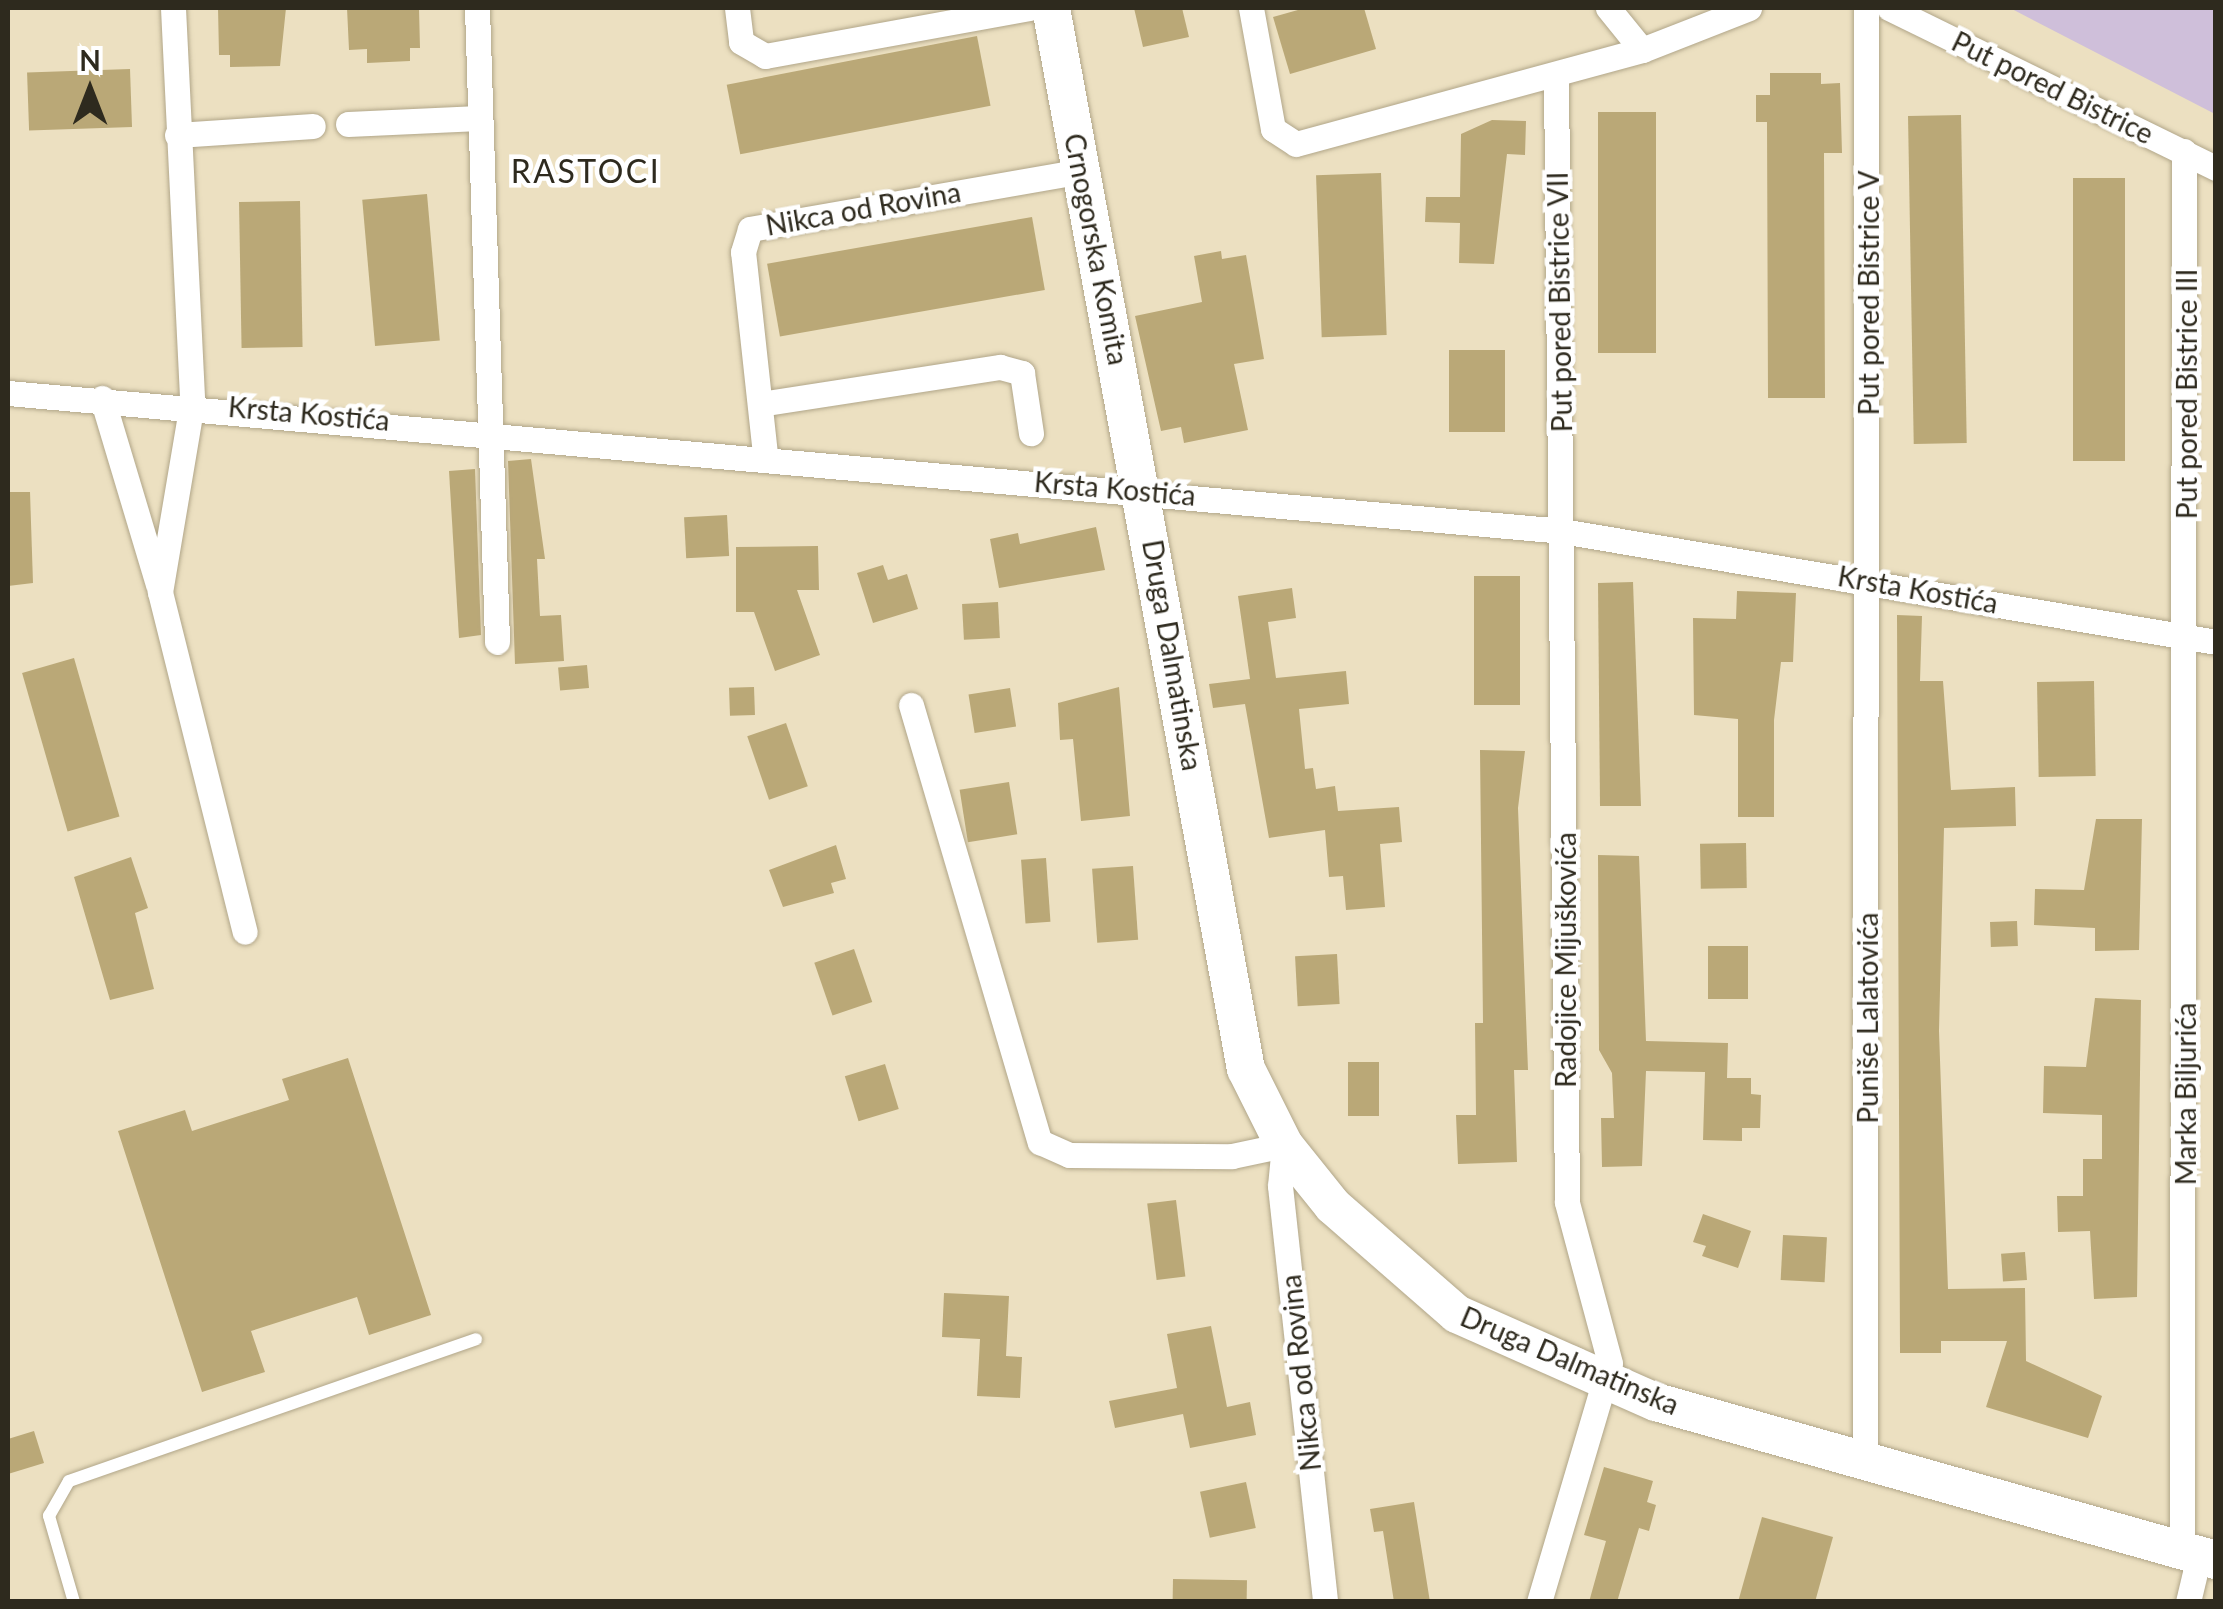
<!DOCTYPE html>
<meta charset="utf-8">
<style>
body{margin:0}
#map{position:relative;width:2223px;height:1609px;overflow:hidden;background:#ece0c1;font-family:Lato,sans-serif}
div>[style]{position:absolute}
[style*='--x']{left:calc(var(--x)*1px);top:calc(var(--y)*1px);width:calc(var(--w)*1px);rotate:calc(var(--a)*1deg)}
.green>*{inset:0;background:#cfbfda}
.building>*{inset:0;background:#baa877;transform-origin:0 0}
.roads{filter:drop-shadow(0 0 2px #b1a689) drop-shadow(0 0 2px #b1a689)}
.lane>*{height:12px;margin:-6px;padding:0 6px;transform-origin:6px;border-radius:6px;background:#fff}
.street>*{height:25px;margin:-12.5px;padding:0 12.5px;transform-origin:12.5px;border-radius:12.5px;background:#fff}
.secondary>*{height:38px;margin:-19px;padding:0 19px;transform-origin:19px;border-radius:19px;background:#fff}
span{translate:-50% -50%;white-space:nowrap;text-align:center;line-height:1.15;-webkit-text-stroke:9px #fff;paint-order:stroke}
.street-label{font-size:28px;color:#2e2a1e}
.quarter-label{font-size:32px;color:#2e2a1e;letter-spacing:2.5px}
.frame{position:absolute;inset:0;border:10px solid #2e2a1e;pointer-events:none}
.north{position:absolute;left:40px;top:40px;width:100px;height:100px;-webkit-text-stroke:8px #fff;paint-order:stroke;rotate:0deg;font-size:28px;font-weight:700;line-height:40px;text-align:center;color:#2e2a1e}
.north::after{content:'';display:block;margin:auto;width:35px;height:45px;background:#2e2a1e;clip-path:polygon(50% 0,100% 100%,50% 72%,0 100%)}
</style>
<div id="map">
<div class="green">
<i style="clip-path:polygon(2010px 8px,2215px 8px,2215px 114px)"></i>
</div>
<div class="building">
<i style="clip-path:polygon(218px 8px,286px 8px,280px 66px,230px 67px,230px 55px,219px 55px)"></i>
<i style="clip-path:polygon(347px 8px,419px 8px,420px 48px,410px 48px,410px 61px,367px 63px,367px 49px,349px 50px)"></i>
<i style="clip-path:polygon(1134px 8px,1182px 8px,1189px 37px,1143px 47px)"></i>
<i style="clip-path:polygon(1305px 8px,1364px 8px,1376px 49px,1290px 74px,1273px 17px)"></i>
<i style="left:977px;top:36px;width:71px;height:255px;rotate:79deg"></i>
<i style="left:130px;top:69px;width:58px;height:103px;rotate:88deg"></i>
<i style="clip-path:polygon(1770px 73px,1821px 73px,1821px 84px,1840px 83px,1842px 153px,1824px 153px,1825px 398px,1768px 398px,1767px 122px,1756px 122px,1756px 95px,1770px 95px)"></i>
<i style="left:1598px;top:112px;width:58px;height:241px"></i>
<i style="left:1961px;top:115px;width:328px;height:53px;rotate:89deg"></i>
<i style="clip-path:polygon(1492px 120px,1526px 121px,1525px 155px,1507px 154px,1494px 264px,1459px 263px,1460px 223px,1425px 222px,1426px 197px,1460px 197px,1461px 134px)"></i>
<i style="left:1381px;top:173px;width:162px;height:65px;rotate:88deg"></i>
<i style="left:2073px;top:178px;width:52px;height:283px"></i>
<i style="left:427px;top:194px;width:147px;height:65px;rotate:85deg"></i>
<i style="left:300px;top:201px;width:146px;height:61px;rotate:89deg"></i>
<i style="left:1032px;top:217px;width:74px;height:269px;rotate:80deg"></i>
<i style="clip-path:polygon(1221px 251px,1222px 259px,1246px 255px,1264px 359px,1234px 364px,1248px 430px,1184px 443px,1181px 427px,1161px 431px,1135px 316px,1202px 302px,1194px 256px)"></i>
<i style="left:1449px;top:350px;width:56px;height:82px"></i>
<i style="clip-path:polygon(531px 459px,545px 559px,537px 559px,540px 616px,561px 615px,564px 661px,515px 664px,508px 461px)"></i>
<i style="clip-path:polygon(475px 469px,481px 635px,459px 638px,449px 471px)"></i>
<i style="clip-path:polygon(8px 492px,30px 492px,33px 583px,8px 586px)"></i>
<i style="left:727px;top:515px;width:41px;height:43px;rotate:87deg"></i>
<i style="clip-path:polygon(1096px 527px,1105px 570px,999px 588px,990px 539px,1018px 533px,1020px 544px)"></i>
<i style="clip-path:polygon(818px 546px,819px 590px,797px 590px,820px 655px,775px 671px,754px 612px,736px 612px,736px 547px)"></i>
<i style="clip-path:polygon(883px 565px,888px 580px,907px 574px,918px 609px,873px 623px,857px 573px)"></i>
<i style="left:1474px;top:576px;width:46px;height:129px"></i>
<i style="clip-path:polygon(1633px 582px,1641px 806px,1600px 806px,1598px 583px)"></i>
<i style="clip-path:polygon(1292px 588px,1296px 618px,1268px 622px,1276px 678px,1346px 671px,1349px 704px,1299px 709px,1305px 769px,1313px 768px,1316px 789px,1335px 786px,1338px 811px,1399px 807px,1402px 842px,1380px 844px,1385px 907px,1346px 910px,1343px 876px,1329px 877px,1325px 830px,1269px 838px,1245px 704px,1213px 708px,1209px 684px,1250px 679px,1238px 596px)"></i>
<i style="clip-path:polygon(1737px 591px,1796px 593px,1793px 662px,1781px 662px,1774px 720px,1774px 817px,1738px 817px,1738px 719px,1694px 715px,1693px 618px,1736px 619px)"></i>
<i style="left:998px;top:602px;width:36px;height:36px;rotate:87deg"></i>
<i style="clip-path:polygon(1897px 615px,1922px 616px,1920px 681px,1943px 681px,1951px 790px,2015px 787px,2016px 826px,1944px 828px,1939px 1031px,1948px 1289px,2025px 1288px,2026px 1361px,2102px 1396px,2088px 1438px,1986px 1407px,2007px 1341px,1941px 1341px,1941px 1353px,1900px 1353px)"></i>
<i style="left:74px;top:658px;width:165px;height:54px;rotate:74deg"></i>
<i style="left:587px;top:665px;width:23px;height:29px;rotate:85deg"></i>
<i style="left:2094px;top:681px;width:95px;height:57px;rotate:89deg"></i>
<i style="left:754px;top:687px;width:28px;height:25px;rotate:88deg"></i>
<i style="clip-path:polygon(1119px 687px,1130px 816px,1081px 821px,1073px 739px,1060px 740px,1058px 703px)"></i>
<i style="left:1010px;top:688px;width:39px;height:42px;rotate:81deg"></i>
<i style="left:786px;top:723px;width:67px;height:41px;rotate:71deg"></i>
<i style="clip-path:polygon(1480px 750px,1525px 751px,1518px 808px,1528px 1070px,1514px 1070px,1517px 1162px,1458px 1164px,1456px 1115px,1476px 1115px,1475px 1023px,1483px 1023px)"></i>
<i style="left:1009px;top:782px;width:53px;height:50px;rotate:81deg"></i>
<i style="clip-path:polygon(2096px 819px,2142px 819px,2139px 950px,2095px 951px,2095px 928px,2034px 925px,2035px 889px,2084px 890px)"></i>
<i style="left:1746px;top:843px;width:45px;height:46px;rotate:89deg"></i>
<i style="clip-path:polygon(836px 845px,846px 879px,831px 883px,834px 893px,783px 907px,769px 870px)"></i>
<i style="clip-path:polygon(1598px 855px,1639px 856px,1646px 1041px,1728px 1043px,1727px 1078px,1751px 1078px,1751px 1094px,1761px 1095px,1760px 1128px,1742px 1128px,1742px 1141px,1703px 1140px,1705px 1072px,1646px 1071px,1642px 1166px,1602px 1167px,1601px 1118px,1614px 1118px,1612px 1073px,1599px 1050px)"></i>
<i style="clip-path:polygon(131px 857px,148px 908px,135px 913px,154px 989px,110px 1000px,74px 877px)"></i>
<i style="left:1046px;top:858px;width:64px;height:25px;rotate:86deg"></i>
<i style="left:1133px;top:866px;width:74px;height:41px;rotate:86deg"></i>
<i style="left:2017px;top:921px;width:25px;height:27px;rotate:88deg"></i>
<i style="left:1708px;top:946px;width:40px;height:53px"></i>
<i style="left:854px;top:949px;width:56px;height:42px;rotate:71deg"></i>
<i style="left:1337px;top:954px;width:50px;height:42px;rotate:87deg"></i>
<i style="clip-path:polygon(2095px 998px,2141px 1000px,2137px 1297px,2094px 1299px,2090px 1231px,2058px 1232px,2057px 1196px,2083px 1196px,2083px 1159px,2102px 1159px,2102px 1115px,2043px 1113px,2044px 1066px,2086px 1067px)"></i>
<i style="clip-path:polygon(348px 1058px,431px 1315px,369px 1335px,357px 1297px,251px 1331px,265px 1372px,202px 1392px,118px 1131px,185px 1110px,192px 1131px,289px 1100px,282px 1079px)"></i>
<i style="left:1348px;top:1062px;width:31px;height:54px"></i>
<i style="left:885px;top:1064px;width:47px;height:42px;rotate:73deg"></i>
<i style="left:1176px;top:1200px;width:77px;height:29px;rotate:83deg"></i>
<i style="clip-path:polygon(1703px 1214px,1751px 1231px,1738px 1268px,1702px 1256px,1706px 1246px,1693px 1242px)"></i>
<i style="left:1783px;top:1235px;width:44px;height:45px;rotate:3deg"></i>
<i style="left:2025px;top:1252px;width:28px;height:24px;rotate:86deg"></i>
<i style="clip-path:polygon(944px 1293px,1009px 1296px,1006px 1356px,1022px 1357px,1020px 1398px,977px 1396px,980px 1339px,942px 1337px)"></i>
<i style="clip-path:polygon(1211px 1326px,1227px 1407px,1250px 1402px,1256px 1435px,1190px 1448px,1183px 1414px,1115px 1428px,1109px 1401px,1177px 1388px,1167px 1334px)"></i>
<i style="clip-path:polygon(34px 1431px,44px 1463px,8px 1474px,8px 1439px)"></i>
<i style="clip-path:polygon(1604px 1467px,1653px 1481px,1647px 1502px,1656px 1505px,1649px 1531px,1639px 1528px,1617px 1602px,1589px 1602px,1606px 1541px,1584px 1535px)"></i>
<i style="left:1246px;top:1482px;width:47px;height:47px;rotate:78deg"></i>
<i style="clip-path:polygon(1414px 1502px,1430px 1602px,1394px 1602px,1383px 1531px,1374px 1532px,1370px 1509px)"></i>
<i style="clip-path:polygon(1762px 1517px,1833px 1537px,1815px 1602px,1738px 1602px)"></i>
<i style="left:1173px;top:1579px;width:74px;height:23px;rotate:1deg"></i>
</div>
<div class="roads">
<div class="lane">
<i style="--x:74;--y:1602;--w:90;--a:-106.2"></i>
<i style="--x:49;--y:1516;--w:40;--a:-60.3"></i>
<i style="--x:69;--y:1481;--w:431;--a:-19.2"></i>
</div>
<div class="street">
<i style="--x:173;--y:8;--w:395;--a:87.2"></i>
<i style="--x:192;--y:403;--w:192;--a:99.6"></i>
<i style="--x:160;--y:592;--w:350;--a:76"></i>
<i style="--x:477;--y:8;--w:634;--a:88.19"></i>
<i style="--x:737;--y:8;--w:34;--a:83"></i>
<i style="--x:741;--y:42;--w:28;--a:30"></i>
<i style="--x:765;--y:56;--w:269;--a:-10.3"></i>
<i style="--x:1251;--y:8;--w:123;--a:79.7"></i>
<i style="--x:1273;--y:129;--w:27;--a:33"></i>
<i style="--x:1296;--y:144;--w:359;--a:-15.2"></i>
<i style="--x:1642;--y:50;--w:115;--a:-21.4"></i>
<i style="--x:1608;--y:8;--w:54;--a:51"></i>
<i style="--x:1889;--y:8;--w:364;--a:26.1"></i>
<i style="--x:348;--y:124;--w:131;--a:-2.6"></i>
<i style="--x:177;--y:135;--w:136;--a:-3.8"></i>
<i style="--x:8;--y:393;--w:1560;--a:5.07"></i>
<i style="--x:1562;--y:531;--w:663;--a:9.63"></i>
<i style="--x:102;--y:398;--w:195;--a:73.3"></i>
<i style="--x:760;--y:404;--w:243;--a:-8.8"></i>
<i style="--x:1000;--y:367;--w:23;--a:15"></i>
<i style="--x:1022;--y:373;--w:61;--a:81.5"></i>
<i style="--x:765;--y:454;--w:203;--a:-96.2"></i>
<i style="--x:743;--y:252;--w:24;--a:-73"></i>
<i style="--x:750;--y:229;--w:337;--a:-9.9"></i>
<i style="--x:911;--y:705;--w:456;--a:73.6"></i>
<i style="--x:1040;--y:1142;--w:32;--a:24"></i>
<i style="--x:1069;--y:1155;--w:163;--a:0.4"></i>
<i style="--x:1232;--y:1156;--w:53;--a:-11.9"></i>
<i style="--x:1284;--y:1145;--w:41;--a:95.6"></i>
<i style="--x:1280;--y:1186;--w:418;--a:83.8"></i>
<i style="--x:1865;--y:1457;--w:1449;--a:-89.96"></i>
<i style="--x:2182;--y:1551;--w:1400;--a:-89.92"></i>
<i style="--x:1539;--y:1602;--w:249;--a:-73.5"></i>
<i style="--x:1610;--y:1363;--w:167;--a:-105"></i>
<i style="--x:1567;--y:1202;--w:1128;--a:-90.56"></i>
<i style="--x:2188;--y:1602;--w:47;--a:-76.6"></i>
</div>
<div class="secondary">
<i style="--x:1051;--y:8;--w:1079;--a:79.59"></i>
<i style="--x:1246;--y:1069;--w:85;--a:63.4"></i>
<i style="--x:1284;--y:1145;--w:78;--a:51.2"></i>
<i style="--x:1333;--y:1206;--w:164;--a:41.1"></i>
<i style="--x:1457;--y:1314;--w:218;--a:23.9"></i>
<i style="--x:1656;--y:1402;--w:582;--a:15.76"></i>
</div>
</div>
<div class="street-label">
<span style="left:2053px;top:87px;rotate:26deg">Put pored Bistrice</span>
<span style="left:863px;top:208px;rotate:-10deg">Nikca od Rovina</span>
<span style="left:1097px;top:249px;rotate:79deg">Crnogorska Komita</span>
<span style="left:1868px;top:293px;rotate:-90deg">Put pored Bistrice V</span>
<span style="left:1559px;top:302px;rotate:-91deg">Put pored Bistrice VII</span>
<span style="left:2186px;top:394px;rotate:-90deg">Put pored Bistrice III</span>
<span style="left:309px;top:413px;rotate:5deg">Krsta Kostića</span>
<span style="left:1115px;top:488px;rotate:5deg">Krsta Kostića</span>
<span style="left:1918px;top:589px;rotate:10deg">Krsta Kostića</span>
<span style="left:1173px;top:655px;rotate:80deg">Druga Dalmatinska</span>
<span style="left:1565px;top:960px;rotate:-90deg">Radojice Mijuškovića</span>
<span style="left:1867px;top:1018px;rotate:-90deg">Puniše Lalatovića</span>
<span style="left:2185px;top:1094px;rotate:-90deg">Marka Biljurića</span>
<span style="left:1570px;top:1360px;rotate:23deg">Druga Dalmatinska</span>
<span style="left:1300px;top:1373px;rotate:-96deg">Nikca od Rovina</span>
</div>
<div class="quarter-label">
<span style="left:586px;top:171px">RASTOCI</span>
</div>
<div class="frame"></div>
<div class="north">N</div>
</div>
